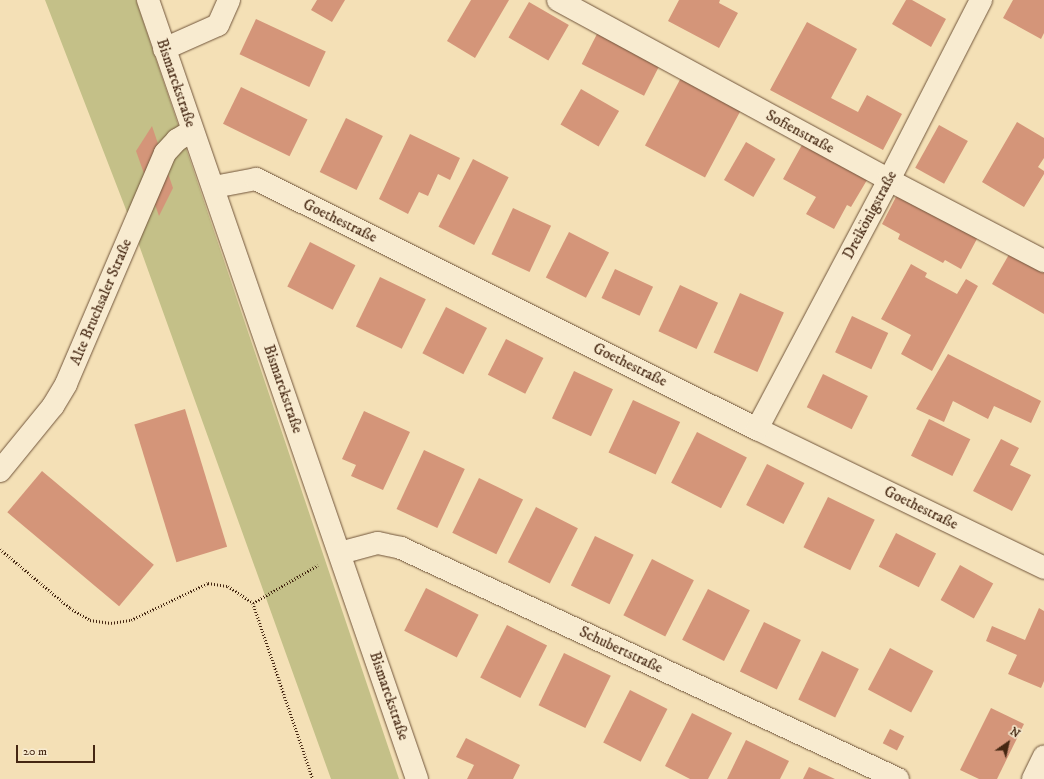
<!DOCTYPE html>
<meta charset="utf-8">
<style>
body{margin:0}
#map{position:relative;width:1044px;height:779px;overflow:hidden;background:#f4e0b6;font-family:"IM FELL DW Pica",serif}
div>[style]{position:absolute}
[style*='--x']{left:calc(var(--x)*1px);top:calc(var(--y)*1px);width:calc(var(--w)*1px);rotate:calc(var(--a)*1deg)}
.green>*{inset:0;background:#c4c088}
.building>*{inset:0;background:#d49579;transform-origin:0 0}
.path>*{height:2.5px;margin-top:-1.25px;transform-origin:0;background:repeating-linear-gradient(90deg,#452712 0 1px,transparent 0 3px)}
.roads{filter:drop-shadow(0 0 1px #71553b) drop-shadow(0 0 1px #71553b)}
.street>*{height:22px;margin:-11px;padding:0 11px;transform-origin:11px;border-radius:11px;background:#f8ebd0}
span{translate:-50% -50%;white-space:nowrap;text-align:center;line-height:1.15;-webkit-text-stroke:4px #f8ebd0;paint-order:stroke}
.street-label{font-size:15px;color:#452712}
.north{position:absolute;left:988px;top:723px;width:40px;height:40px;-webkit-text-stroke:3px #f8ebd0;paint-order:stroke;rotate:34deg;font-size:11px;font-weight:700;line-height:16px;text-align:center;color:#452712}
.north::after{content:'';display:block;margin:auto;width:14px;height:18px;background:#452712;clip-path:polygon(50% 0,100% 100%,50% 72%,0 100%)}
.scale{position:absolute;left:16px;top:745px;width:79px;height:18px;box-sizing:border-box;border:2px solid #452712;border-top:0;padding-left:5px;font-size:12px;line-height:14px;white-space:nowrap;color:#452712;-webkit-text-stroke:3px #f8ebd0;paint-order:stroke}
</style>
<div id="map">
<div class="green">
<i style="clip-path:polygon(45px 0,136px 0,399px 779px,331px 779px,130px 220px)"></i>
</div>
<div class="building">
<i style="clip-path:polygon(317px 0,345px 0,332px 22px,311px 10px)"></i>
<i style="clip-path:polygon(471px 0,509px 0,475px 58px,447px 41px)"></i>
<i style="clip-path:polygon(679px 0,720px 0,719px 3px,738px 13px,719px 48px,668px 21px)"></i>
<i style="clip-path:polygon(906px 0,912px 0,946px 19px,931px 47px,892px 24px)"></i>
<i style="clip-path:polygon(1013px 0,1044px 0,1044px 33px,1041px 39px,1003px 18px)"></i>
<i style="left:529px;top:2px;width:46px;height:41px;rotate:30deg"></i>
<i style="left:256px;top:19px;width:77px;height:39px;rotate:25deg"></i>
<i style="clip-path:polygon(807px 22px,857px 49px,831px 98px,858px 112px,867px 95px,902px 114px,883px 150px,770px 90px)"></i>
<i style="left:598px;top:32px;width:70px;height:36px;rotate:27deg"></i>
<i style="left:683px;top:74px;width:68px;height:81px;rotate:28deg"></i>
<i style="left:241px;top:87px;width:74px;height:41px;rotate:26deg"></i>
<i style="left:581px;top:89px;width:44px;height:41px;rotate:30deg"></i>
<i style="left:346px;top:118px;width:41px;height:60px;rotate:26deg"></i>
<i style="clip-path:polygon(1017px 122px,1044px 138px,1044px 158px,1038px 167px,1044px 171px,1044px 174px,1024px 207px,982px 182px)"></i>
<i style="left:939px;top:125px;width:33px;height:49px;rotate:29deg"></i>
<i style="clip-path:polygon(152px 126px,173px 188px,159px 216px,136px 151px)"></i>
<i style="clip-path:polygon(410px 134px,460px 158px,450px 180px,438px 174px,428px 196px,419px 192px,408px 214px,379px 199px)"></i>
<i style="left:746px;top:142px;width:34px;height:44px;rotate:30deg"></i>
<i style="clip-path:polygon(803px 143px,867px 180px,851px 207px,847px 205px,834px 229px,806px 214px,816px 197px,783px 179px)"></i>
<i style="left:473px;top:159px;width:40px;height:76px;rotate:27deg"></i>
<i style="clip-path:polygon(898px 193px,979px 235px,961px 269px,945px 260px,943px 263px,898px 239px,900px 234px,882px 224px)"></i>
<i style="left:513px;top:208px;width:42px;height:51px;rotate:25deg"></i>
<i style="left:569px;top:232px;width:45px;height:51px;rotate:27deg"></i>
<i style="left:310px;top:242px;width:51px;height:50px;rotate:27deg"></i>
<i style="clip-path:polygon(1011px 251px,1044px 270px,1044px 314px,992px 284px)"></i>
<i style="clip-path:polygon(911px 264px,927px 273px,925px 277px,957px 294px,966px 279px,978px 286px,932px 371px,901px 354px,911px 335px,881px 319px)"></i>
<i style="left:615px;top:269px;width:42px;height:32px;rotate:25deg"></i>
<i style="left:380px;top:277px;width:51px;height:55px;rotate:26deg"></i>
<i style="left:680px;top:285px;width:42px;height:51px;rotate:25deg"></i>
<i style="left:740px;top:293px;width:48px;height:65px;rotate:24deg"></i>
<i style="left:446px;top:307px;width:46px;height:52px;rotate:27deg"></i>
<i style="left:852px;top:316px;width:40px;height:40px;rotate:25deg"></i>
<i style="left:506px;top:339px;width:42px;height:40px;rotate:27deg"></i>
<i style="clip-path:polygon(948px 354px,1041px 401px,1031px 423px,994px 406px,988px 419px,953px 401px,944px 422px,916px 409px)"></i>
<i style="left:574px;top:371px;width:43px;height:52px;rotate:25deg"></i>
<i style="left:823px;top:374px;width:50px;height:37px;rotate:26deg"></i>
<i style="left:633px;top:400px;width:52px;height:58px;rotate:25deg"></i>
<i style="left:185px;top:409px;width:144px;height:53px;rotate:73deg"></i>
<i style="clip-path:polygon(364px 411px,410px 432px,383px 490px,351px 476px,356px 465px,342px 459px)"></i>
<i style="left:929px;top:419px;width:46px;height:41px;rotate:26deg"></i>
<i style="left:697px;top:432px;width:56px;height:57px;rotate:27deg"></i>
<i style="clip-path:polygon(1001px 439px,1019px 448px,1010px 465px,1031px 475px,1012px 511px,973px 491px)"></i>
<i style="left:424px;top:450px;width:45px;height:65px;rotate:25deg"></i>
<i style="left:767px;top:464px;width:42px;height:46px;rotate:27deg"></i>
<i style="left:42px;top:471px;width:146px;height:54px;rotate:40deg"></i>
<i style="left:479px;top:478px;width:49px;height:61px;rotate:26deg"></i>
<i style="left:828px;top:497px;width:52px;height:56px;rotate:26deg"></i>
<i style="left:536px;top:507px;width:47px;height:62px;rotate:27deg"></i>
<i style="left:896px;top:533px;width:45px;height:38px;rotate:27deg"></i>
<i style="left:595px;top:536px;width:43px;height:55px;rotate:26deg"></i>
<i style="left:652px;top:559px;width:47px;height:63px;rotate:27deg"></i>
<i style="left:960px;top:565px;width:38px;height:40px;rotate:29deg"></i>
<i style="left:426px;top:588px;width:59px;height:48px;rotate:27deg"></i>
<i style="left:708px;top:589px;width:47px;height:57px;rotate:27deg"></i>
<i style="clip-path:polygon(1039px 608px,1044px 611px,1044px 681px,1041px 688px,1008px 674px,1017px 655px,986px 641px,992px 626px,1025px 640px)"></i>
<i style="left:764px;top:622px;width:41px;height:55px;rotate:26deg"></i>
<i style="left:507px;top:625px;width:45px;height:59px;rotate:27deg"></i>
<i style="left:890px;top:648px;width:49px;height:47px;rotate:28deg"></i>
<i style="left:822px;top:651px;width:41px;height:54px;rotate:26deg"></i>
<i style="left:564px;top:653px;width:52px;height:58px;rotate:26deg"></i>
<i style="left:630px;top:690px;width:42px;height:59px;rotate:27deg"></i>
<i style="clip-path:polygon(991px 708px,1024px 724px,997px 779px,979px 779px,960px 770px)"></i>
<i style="clip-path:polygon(692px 713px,732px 733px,708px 779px,690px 779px,665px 766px)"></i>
<i style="left:890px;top:729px;width:16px;height:16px;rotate:27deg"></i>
<i style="clip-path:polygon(466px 738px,520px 765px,513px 779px,467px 779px,474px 765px,456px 757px)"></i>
<i style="clip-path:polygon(746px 740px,789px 761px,780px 779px,727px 779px)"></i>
<i style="clip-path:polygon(809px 767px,835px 779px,803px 779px)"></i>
</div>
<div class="path">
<i style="--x:0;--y:549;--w:92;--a:40.1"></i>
<i style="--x:70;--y:608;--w:23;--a:31"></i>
<i style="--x:90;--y:620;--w:21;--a:8"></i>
<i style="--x:111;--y:623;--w:20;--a:-9"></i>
<i style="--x:131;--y:620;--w:85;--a:-25.7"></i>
<i style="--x:208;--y:583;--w:20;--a:9"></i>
<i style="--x:228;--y:586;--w:30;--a:34"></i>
<i style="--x:253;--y:603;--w:186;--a:71.2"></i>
<i style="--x:253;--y:603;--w:75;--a:-30.3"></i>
</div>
<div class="roads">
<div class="street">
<i style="--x:148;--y:0;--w:824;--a:70.95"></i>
<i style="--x:558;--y:0;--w:377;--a:28.5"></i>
<i style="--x:889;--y:180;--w:175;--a:27.6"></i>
<i style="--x:164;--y:49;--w:59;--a:-24"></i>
<i style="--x:218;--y:25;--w:27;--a:-66"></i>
<i style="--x:214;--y:187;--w:43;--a:-10.8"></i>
<i style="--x:256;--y:179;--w:560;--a:26.52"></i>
<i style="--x:757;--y:429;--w:319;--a:25.8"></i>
<i style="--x:757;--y:429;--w:282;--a:-62.1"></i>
<i style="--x:889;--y:180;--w:202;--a:-62.9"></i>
<i style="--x:0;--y:471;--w:84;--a:-50.8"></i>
<i style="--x:53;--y:406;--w:26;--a:-59"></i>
<i style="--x:66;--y:384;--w:251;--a:-66.8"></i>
<i style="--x:165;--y:153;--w:18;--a:-47"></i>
<i style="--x:177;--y:140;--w:17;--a:-31"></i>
<i style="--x:340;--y:553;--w:39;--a:-15"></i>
<i style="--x:378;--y:543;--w:24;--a:12"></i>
<i style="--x:401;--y:548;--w:548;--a:24.93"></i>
<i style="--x:1033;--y:779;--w:25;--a:-64"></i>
</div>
</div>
<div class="street-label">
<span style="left:176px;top:83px;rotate:71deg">Bismarckstraße</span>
<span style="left:800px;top:132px;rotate:28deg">Sofienstraße</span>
<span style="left:870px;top:215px;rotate:-62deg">Dreikönigstraße</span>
<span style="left:340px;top:221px;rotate:26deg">Goethestraße</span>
<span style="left:101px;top:302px;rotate:-67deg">Alte Bruchsaler Straße</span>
<span style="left:630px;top:365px;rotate:26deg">Goethestraße</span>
<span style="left:283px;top:389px;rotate:71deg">Bismarckstraße</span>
<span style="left:921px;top:508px;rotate:26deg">Goethestraße</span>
<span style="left:621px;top:650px;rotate:25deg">Schubertstraße</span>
<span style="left:389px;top:696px;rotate:71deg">Bismarckstraße</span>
</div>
<div class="north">N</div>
<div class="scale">20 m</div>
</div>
